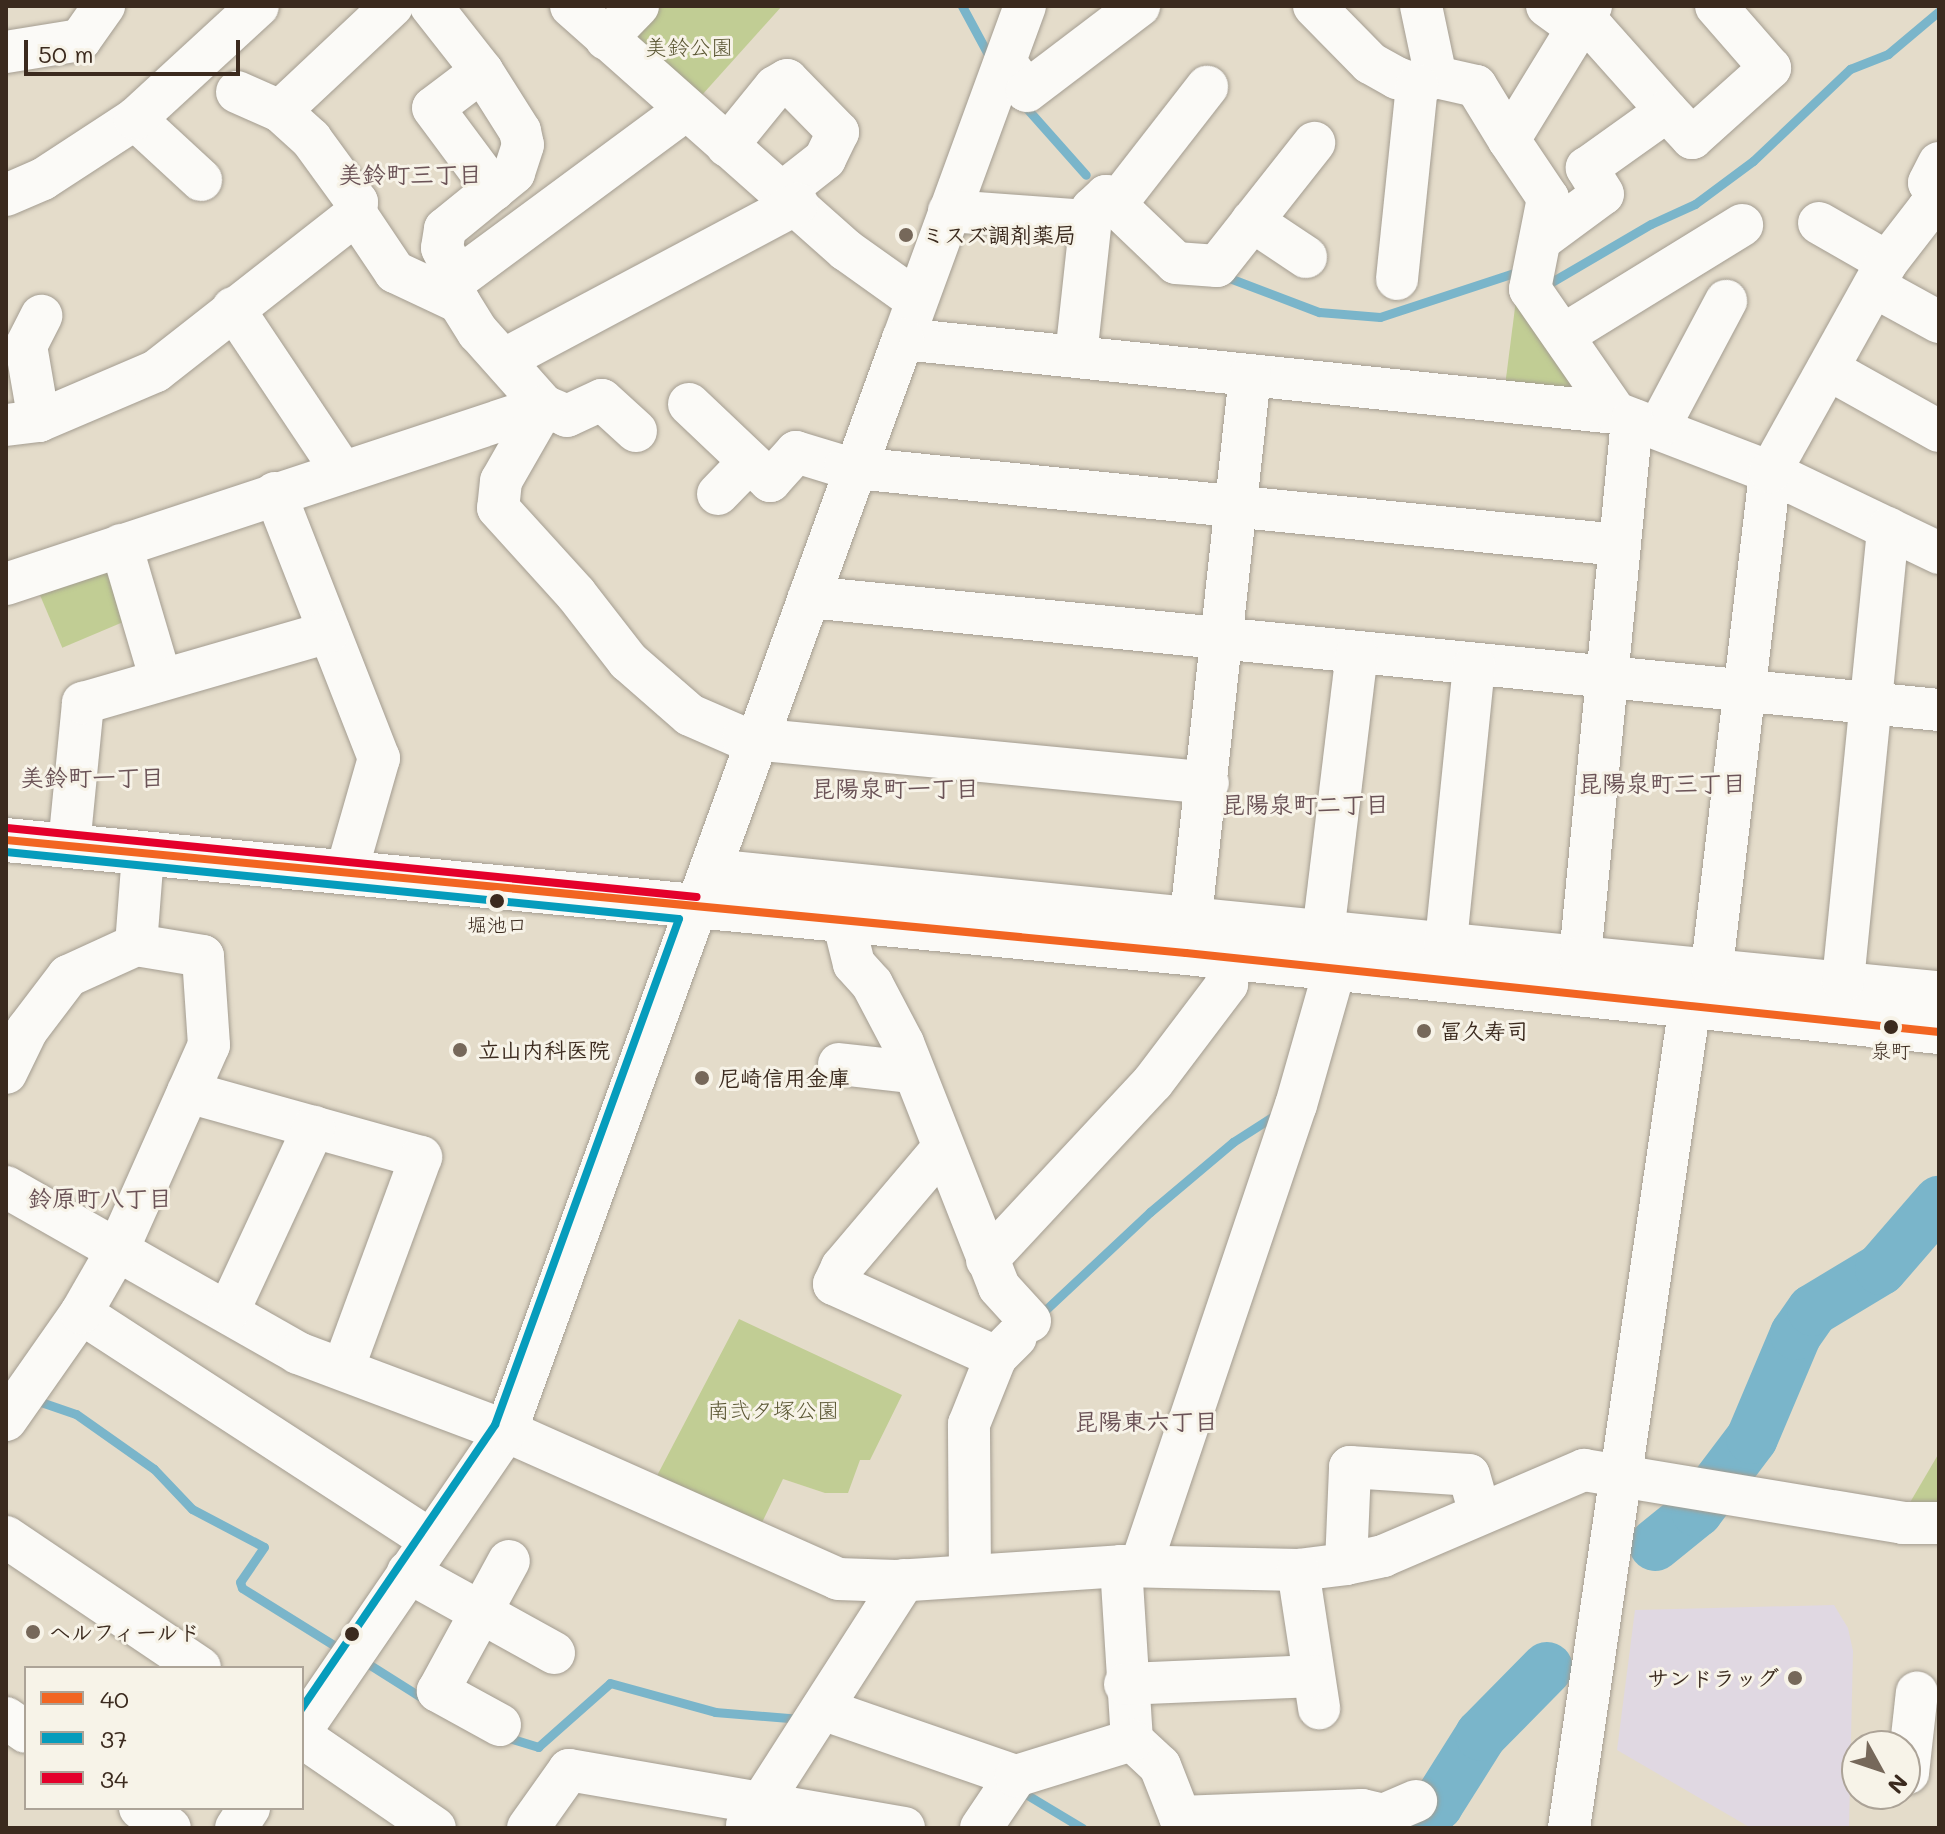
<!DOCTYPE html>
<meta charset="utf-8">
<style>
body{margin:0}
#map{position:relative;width:1945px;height:1834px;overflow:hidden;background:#e4dcca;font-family:Mali,"Klee One",sans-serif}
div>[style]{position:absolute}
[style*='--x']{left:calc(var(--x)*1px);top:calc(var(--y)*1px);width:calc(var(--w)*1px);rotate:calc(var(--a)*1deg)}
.built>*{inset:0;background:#e0d8e2}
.green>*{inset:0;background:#c1cd94;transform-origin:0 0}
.stream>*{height:9px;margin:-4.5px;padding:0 4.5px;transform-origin:4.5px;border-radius:4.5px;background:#7ab5ca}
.river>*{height:52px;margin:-26px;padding:0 26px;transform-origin:26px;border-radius:26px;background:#7ab5ca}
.roads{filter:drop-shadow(0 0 2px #a49d91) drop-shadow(0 0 2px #a49d91)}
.minor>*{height:42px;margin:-21px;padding:0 21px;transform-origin:21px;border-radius:21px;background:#fbfaf7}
.major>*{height:44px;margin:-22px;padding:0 22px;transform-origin:22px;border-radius:22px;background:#fbfaf7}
.bus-1>*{height:8px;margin:-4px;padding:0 4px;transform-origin:4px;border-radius:4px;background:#f26522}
.bus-2>*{height:8px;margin:-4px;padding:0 4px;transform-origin:4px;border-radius:4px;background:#069cbc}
.bus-3>*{height:8px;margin:-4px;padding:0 4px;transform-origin:4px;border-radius:4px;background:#e4002b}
.dots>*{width:22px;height:22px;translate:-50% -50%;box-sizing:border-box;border:4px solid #f7f3e8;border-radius:50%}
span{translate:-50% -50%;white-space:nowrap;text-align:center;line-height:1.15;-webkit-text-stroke:6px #f7f3e8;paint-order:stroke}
.bus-label{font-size:20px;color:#3b2a1e}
.park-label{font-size:22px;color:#5b5734}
.poi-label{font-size:22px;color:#3b2a1e;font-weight:700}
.left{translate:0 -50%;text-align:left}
.right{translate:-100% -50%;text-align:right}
.neighbourhood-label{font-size:24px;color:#6b5357;font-weight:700}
.frame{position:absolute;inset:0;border:8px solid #3b2a1e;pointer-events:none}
.legend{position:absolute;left:24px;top:1666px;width:280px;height:144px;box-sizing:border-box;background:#f7f3e8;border:2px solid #aca397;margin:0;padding:10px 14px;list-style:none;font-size:24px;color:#3b2a1e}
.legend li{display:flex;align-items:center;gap:16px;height:40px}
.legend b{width:40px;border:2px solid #aca397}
.north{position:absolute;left:1841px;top:1730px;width:80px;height:80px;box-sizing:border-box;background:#f7f3e8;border:2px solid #aca397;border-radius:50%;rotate:130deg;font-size:22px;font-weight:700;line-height:32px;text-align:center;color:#3b2a1e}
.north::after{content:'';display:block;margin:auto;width:28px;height:36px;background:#76685a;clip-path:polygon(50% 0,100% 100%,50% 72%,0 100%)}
.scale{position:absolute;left:24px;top:40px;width:216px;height:36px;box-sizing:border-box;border:4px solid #3b2a1e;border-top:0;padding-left:10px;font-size:24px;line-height:28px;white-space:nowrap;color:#3b2a1e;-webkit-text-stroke:6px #f7f3e8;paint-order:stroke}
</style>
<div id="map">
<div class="built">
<i style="clip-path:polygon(1834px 1605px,1848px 1628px,1853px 1651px,1849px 1828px,1751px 1828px,1617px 1750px,1635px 1610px)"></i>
</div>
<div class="green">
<i style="clip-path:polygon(654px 6px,782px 6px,693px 105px,630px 45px)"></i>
<i style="clip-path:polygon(1517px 292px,1588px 393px,1505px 386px)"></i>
<i style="left:110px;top:558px;width:64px;height:79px;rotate:67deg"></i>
<i style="clip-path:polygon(739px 1319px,902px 1395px,870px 1460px,860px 1460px,848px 1493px,825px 1493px,783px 1479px,754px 1539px,649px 1491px)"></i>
<i style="clip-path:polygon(1939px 1453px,1939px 1512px,1905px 1511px)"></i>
</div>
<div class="stream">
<i style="--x:962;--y:6;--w:59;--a:61.7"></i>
<i style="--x:1022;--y:103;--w:96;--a:48.4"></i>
<i style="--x:1224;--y:276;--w:102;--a:20.8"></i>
<i style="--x:1319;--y:312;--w:61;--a:4.7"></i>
<i style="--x:1380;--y:317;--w:141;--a:-18.2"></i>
<i style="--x:1514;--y:273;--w:9;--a:27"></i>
<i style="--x:1543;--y:287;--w:125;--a:-30.3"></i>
<i style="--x:1651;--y:224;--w:48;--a:-24.4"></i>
<i style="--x:1695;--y:204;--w:72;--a:-36.6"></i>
<i style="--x:1753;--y:161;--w:134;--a:-43.5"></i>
<i style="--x:1850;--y:69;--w:41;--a:-21.5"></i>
<i style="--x:1888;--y:54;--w:67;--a:-40.1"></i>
<i style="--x:1040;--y:1315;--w:151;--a:-43.1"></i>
<i style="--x:1150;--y:1212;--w:109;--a:-40.1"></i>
<i style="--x:1233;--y:1142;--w:56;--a:-32.6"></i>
<i style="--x:35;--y:1400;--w:43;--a:18.9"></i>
<i style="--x:76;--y:1414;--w:95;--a:35.2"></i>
<i style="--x:154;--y:1469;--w:55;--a:46.5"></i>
<i style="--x:192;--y:1509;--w:81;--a:27.8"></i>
<i style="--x:264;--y:1547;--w:42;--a:124.4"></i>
<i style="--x:240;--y:1582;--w:6;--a:72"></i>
<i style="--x:242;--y:1588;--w:110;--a:31.9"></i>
<i style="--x:370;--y:1665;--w:67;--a:32.3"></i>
<i style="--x:506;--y:1737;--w:34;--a:17"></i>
<i style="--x:538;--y:1747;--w:96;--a:-41.6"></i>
<i style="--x:610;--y:1683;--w:109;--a:15.4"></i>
<i style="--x:715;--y:1712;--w:86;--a:4.7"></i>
<i style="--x:1019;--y:1790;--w:74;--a:31.1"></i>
</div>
<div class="river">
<i style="--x:1655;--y:1545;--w:54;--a:-39"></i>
<i style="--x:1697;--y:1511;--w:91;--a:-53"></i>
<i style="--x:1752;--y:1438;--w:113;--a:-67.1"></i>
<i style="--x:1796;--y:1334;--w:29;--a:-55"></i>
<i style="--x:1813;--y:1310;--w:79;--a:-31.1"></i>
<i style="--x:1881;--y:1269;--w:89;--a:-49.1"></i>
<i style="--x:1386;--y:1828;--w:56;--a:-24.3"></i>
<i style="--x:1437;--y:1805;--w:83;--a:-57.8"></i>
<i style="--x:1481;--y:1735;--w:94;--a:-45.4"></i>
</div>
<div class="roads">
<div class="minor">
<i style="--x:431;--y:6;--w:83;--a:51.9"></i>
<i style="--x:482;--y:71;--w:71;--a:57.7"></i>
<i style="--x:520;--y:131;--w:14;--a:78"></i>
<i style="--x:523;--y:145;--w:29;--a:108"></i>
<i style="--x:514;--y:173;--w:89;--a:140.9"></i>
<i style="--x:445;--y:229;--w:19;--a:99"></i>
<i style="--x:442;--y:248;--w:34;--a:64"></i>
<i style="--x:571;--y:6;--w:368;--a:41.6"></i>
<i style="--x:846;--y:250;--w:86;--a:35.5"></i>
<i style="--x:1025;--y:6;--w:355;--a:110.1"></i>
<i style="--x:903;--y:339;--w:717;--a:5.93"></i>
<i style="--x:1616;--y:413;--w:165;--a:21"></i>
<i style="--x:1770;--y:472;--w:187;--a:25.6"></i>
<i style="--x:1314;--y:6;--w:80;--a:45.5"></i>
<i style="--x:1370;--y:63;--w:31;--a:29"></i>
<i style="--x:1397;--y:78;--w:21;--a:19"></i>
<i style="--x:1417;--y:85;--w:21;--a:-23"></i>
<i style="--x:1436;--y:77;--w:41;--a:12.7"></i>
<i style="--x:1476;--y:86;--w:63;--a:58.6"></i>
<i style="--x:1421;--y:6;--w:73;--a:78.1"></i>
<i style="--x:1547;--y:6;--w:26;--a:36"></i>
<i style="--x:1568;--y:21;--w:27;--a:17"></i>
<i style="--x:1594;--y:29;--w:110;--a:48.3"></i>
<i style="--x:1591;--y:6;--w:157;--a:121.5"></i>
<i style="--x:1509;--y:140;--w:70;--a:56.1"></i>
<i style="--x:1548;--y:198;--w:93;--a:101.2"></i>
<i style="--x:1530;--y:289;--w:151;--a:55.3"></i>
<i style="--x:606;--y:39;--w:46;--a:-45.9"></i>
<i style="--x:6;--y:52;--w:75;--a:-9.2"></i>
<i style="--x:80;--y:40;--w:42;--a:-54.8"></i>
<i style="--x:1005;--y:62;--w:36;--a:53"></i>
<i style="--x:1027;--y:91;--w:141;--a:-37.2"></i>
<i style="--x:482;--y:71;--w:61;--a:142.9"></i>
<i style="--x:433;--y:108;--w:102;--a:53.4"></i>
<i style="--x:237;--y:92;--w:47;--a:23.8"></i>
<i style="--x:280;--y:111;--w:42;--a:42.1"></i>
<i style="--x:311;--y:139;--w:78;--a:53.9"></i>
<i style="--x:357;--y:202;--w:12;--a:95"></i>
<i style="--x:280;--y:111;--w:154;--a:-43.2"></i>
<i style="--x:135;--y:119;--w:90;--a:42.7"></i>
<i style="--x:727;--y:146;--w:76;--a:-50.9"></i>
<i style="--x:775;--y:87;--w:14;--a:-30"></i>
<i style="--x:787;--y:80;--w:73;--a:45.6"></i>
<i style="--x:838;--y:132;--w:30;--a:116"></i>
<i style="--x:825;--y:159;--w:53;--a:141.8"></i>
<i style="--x:1939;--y:163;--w:22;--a:117"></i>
<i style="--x:1929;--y:183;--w:13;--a:42"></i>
<i style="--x:6;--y:195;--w:40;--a:-23.4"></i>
<i style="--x:43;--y:179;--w:110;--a:-33.1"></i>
<i style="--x:135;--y:119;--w:167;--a:-42.6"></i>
<i style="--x:1115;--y:205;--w:150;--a:-52.1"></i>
<i style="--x:949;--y:211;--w:141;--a:4.1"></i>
<i style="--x:1252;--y:221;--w:65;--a:33.7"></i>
<i style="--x:1819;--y:223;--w:78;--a:29.8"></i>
<i style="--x:1543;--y:238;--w:74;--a:-36.3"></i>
<i style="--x:1603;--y:194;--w:31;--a:-122"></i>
<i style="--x:1587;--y:168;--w:98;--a:-35.5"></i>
<i style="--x:1667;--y:111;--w:37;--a:47"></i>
<i style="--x:1692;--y:138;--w:105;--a:-41.9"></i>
<i style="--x:1770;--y:68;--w:82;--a:-131.1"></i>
<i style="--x:1397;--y:279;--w:195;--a:-84.1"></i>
<i style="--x:1875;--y:287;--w:73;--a:28.7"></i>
<i style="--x:453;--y:298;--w:19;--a:-78"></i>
<i style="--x:457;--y:279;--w:282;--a:-36.5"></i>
<i style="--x:233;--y:308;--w:195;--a:56.3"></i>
<i style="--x:1565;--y:334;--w:208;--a:-31.6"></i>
<i style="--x:1076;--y:356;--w:148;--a:-83.8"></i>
<i style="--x:1092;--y:209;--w:19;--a:-43"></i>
<i style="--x:1106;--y:196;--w:97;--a:43.7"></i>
<i style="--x:1176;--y:263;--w:41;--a:4.2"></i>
<i style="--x:1217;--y:266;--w:157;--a:-51.7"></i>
<i style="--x:505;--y:359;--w:331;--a:-28"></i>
<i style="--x:1828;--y:369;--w:127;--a:29.2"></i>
<i style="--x:689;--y:404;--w:112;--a:43.5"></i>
<i style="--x:770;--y:481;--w:39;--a:-48"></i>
<i style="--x:796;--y:452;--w:51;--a:17"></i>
<i style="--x:845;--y:467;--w:777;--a:5.76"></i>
<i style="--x:39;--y:421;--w:76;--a:-99.8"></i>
<i style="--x:26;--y:346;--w:34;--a:-63"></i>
<i style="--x:6;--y:425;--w:33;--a:-7"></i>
<i style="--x:39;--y:421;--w:127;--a:-23.1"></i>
<i style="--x:156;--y:371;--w:254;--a:-38.1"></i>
<i style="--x:356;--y:214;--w:70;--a:56.1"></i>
<i style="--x:395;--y:272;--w:71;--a:25.1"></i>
<i style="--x:459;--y:302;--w:36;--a:58"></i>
<i style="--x:478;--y:332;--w:99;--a:48.3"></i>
<i style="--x:544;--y:406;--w:25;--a:23"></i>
<i style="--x:567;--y:416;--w:38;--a:-25"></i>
<i style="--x:602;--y:400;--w:46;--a:42.4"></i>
<i style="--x:1659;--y:427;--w:143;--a:-62"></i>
<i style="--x:275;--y:493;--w:285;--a:68.6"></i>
<i style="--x:379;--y:758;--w:120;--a:106"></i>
<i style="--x:718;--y:494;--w:45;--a:-45.9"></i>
<i style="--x:121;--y:545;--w:138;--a:73.5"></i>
<i style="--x:6;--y:584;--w:567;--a:-18.31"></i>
<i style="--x:544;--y:406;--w:86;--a:119.8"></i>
<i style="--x:501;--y:481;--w:27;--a:96"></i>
<i style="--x:498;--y:508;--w:116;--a:47.8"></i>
<i style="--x:576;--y:594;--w:85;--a:52.2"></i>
<i style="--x:628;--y:661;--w:82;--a:41.1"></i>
<i style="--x:690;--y:715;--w:58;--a:23.5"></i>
<i style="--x:743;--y:738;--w:467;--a:5.5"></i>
<i style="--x:809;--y:597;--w:1136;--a:5.71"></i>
<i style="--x:69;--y:846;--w:144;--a:-84.4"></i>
<i style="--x:83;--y:703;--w:256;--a:-16.1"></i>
<i style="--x:711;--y:870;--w:873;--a:5.72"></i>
<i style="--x:1580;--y:957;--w:540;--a:-84.47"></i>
<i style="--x:843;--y:920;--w:45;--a:76"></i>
<i style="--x:854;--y:964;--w:27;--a:48"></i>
<i style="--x:872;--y:984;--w:67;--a:62.3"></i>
<i style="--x:903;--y:1043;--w:262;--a:68.5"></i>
<i style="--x:999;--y:1287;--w:46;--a:47.6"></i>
<i style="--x:1188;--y:944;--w:572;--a:-83.78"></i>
<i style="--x:1580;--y:957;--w:361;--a:5.6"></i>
<i style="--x:1320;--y:958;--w:306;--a:-83.1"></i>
<i style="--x:1712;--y:967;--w:498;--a:-83.3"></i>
<i style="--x:1770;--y:472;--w:240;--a:-60.9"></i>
<i style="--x:1887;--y:262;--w:67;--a:-52.3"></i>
<i style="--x:1928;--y:209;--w:13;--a:-29"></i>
<i style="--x:1443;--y:971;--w:308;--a:-84.2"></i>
<i style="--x:1843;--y:981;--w:455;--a:-84.3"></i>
<i style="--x:839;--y:1064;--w:73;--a:6.3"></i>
<i style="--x:6;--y:1073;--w:48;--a:-64"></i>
<i style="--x:27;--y:1030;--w:68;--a:-52.8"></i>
<i style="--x:68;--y:976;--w:75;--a:-24.5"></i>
<i style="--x:136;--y:945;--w:92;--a:-85.6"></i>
<i style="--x:188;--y:1092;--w:242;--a:15.6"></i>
<i style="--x:421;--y:1157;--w:226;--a:110.2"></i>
<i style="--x:942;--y:1149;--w:155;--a:130.3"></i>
<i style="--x:842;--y:1267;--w:19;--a:115"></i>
<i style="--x:834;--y:1284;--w:178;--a:24.3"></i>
<i style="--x:6;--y:1187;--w:336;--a:29.6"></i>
<i style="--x:298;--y:1353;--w:222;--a:20.6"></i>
<i style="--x:506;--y:1431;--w:363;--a:24"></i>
<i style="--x:838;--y:1579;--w:58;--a:2"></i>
<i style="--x:896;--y:1581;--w:225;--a:-3.8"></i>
<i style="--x:1121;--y:1566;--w:177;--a:1.3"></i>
<i style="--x:1298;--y:1570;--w:48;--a:-7.1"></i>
<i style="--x:1346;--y:1564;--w:38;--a:-12"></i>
<i style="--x:1383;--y:1556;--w:219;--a:-23.2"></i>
<i style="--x:1584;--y:1470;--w:323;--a:9.4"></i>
<i style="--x:1903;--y:1523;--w:36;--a:0"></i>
<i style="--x:987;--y:1260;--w:243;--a:-47"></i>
<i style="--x:1153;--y:1082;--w:123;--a:-52.9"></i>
<i style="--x:1227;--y:984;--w:27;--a:-94"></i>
<i style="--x:229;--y:1310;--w:202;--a:-65.1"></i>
<i style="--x:81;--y:1313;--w:416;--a:33"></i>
<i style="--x:6;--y:1420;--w:131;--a:-55"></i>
<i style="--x:81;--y:1313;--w:76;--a:-60.1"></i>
<i style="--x:119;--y:1247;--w:221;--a:-66"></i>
<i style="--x:209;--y:1045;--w:89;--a:-93.9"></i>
<i style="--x:203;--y:956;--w:68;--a:-170.7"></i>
<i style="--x:6;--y:1537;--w:234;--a:34"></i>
<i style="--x:1346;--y:1564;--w:97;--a:-87.6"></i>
<i style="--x:1350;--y:1467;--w:119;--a:3.8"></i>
<i style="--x:1469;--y:1475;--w:40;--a:74"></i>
<i style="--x:1141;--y:1565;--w:485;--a:-71.4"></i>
<i style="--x:1296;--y:1105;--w:142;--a:-74.1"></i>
<i style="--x:1121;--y:1566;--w:174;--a:86.4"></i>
<i style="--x:1132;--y:1740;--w:38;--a:43"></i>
<i style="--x:1160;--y:1766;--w:55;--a:68.6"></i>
<i style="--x:1180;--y:1817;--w:182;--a:-2.2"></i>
<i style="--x:1362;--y:1810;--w:22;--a:13"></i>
<i style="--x:1383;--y:1815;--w:36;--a:-23"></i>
<i style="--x:1298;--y:1570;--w:140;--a:81.3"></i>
<i style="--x:408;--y:1572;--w:167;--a:29"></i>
<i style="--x:970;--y:1576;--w:152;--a:-90.4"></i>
<i style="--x:969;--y:1424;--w:72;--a:-68.1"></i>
<i style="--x:996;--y:1357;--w:28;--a:-45"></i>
<i style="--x:1125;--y:1684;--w:187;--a:-2.4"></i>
<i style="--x:822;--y:1709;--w:205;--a:19.1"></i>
<i style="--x:6;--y:1718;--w:24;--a:35"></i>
<i style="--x:500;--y:1725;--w:71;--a:-151.3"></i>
<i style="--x:438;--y:1691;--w:148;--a:-61.4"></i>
<i style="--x:302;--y:1729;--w:361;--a:-55.6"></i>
<i style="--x:506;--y:1431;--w:1162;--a:-70.02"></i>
<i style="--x:302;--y:1737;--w:161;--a:34.4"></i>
<i style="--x:1908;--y:1773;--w:81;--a:-83.7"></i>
<i style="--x:140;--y:1808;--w:36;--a:34"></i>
<i style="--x:747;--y:1825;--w:291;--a:-57.3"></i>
<i style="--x:236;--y:1828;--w:24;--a:-57"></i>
<i style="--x:528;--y:1828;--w:71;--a:-54.7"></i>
<i style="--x:569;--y:1770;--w:340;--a:9.8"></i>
<i style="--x:981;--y:1828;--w:63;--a:-56.1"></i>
<i style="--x:1016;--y:1776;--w:121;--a:-17.2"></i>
<i style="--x:1569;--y:1828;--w:832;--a:-81.64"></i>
</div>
<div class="major">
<i style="--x:6;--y:840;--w:1185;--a:5.47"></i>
<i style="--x:1186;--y:953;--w:757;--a:5.99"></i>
</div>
</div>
<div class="bus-1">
<i style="--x:6;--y:840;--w:1185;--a:5.47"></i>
<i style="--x:1186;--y:953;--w:757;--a:5.99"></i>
</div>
<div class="bus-2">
<i style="--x:6;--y:852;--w:676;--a:5.69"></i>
<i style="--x:679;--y:919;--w:538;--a:109.98"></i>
<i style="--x:495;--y:1425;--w:343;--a:124.3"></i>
</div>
<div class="bus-3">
<i style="--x:7;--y:828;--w:693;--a:5.71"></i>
</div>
<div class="dots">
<i style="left:906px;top:235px;background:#76685a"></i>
<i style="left:497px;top:901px;background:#3b2a1e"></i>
<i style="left:1891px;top:1027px;background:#3b2a1e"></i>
<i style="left:1424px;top:1031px;background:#76685a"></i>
<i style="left:460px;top:1050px;background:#76685a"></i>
<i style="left:702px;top:1078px;background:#76685a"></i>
<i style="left:33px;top:1632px;background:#76685a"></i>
<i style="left:352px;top:1634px;background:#3b2a1e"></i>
<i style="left:1795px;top:1678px;background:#76685a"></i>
</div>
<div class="bus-label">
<span style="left:497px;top:924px">堀池口</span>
<span style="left:1891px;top:1050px">泉町</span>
</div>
<div class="park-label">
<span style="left:689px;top:47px">美鈴公園</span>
<span style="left:773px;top:1410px">南弐タ塚公園</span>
</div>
<div class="poi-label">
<span class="left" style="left:922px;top:235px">ミスズ調剤薬局</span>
<span class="left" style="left:1440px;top:1031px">冨久寿司</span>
<span class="left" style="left:478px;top:1050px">立山内科医院</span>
<span class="left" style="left:718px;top:1078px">尼崎信用金庫</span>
<span class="left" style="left:49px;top:1632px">ヘルフィールド</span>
<span class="right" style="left:1779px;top:1678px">サンドラッグ</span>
</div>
<div class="neighbourhood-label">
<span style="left:410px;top:174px">美鈴町三丁目</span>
<span style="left:92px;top:777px">美鈴町一丁目</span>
<span style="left:1662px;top:783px">昆陽泉町三丁目</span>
<span style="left:895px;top:788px">昆陽泉町一丁目</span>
<span style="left:1305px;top:804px">昆陽泉町二丁目</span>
<span style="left:100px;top:1198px">鈴原町八丁目</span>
<span style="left:1146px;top:1421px">昆陽東六丁目</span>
</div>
<div class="frame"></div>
<ul class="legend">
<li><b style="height:10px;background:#f26522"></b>40</li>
<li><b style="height:10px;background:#069cbc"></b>37</li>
<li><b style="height:10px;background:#e4002b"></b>34</li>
</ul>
<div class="north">N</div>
<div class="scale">50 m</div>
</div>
